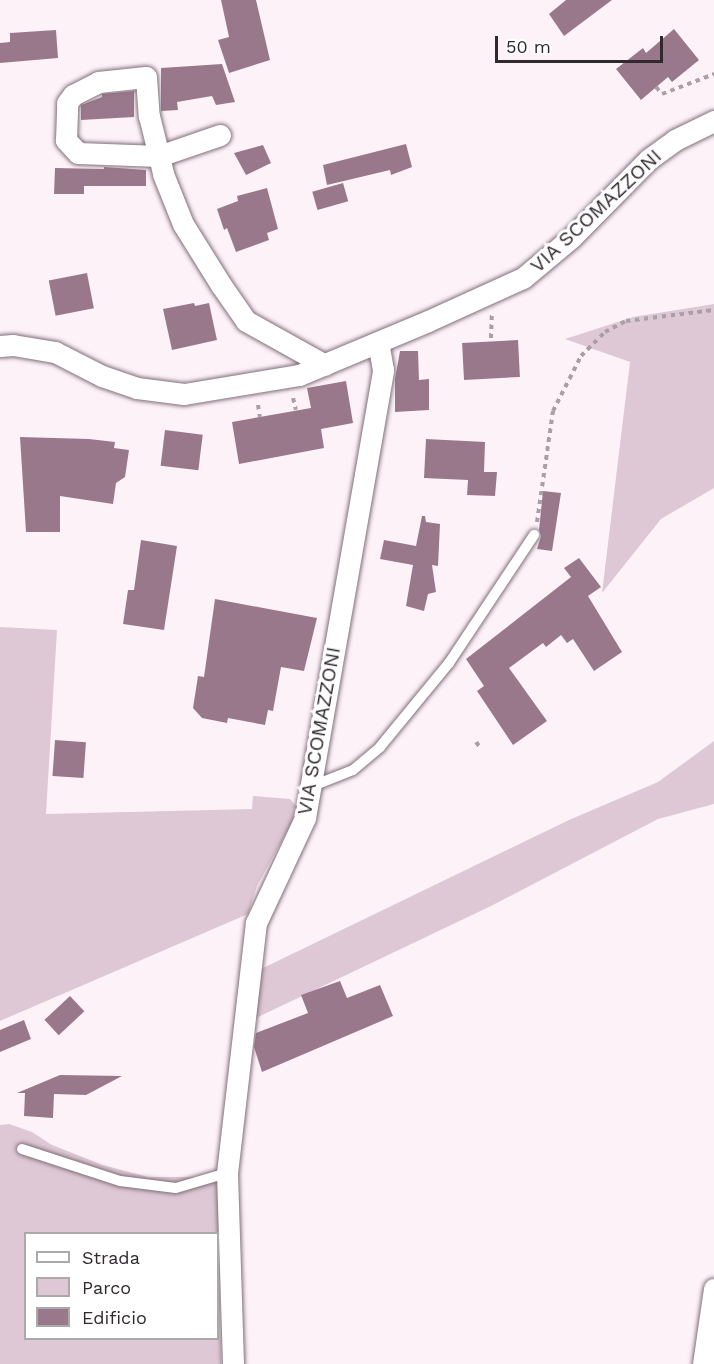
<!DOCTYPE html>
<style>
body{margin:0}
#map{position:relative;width:714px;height:1364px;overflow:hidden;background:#fef2f9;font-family:"Work Sans",sans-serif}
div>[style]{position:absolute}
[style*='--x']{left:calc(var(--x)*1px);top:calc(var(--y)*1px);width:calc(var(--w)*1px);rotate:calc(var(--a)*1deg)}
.green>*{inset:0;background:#dec8d5}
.building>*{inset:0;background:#9a788c;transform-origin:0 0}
.path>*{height:4px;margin-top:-2px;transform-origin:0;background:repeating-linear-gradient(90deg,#a99fa5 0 4.5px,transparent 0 9px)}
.roads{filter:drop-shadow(0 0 2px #806f79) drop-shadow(0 0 2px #806f79)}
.lane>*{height:10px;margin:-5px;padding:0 5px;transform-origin:5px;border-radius:5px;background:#fff}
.street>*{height:21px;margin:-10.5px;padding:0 10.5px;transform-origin:10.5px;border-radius:10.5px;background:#fff}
span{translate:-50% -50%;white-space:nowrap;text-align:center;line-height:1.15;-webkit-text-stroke:6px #fff;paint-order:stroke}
.street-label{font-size:20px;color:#30292e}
.legend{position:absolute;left:24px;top:1232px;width:195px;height:108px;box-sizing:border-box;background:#fff;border:2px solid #aca9ab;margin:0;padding:8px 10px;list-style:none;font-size:18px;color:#30292e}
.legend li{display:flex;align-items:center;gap:12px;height:30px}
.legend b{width:30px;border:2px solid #aca9ab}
.scale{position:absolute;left:495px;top:36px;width:168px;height:27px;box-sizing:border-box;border:3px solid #30292e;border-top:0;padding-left:8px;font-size:18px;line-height:21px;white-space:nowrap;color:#30292e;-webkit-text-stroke:4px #fff;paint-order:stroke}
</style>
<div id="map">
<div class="green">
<i style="clip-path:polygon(714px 304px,714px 488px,661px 519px,602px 593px,630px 362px,565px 339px,633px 317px)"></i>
<i style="clip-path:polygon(0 627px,57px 630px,46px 814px,252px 809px,253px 796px,290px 799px,297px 807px,291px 824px,257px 886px,248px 914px,0 1021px)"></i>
<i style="clip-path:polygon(714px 741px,714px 804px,658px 819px,491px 906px,256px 1018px,253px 1013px,259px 970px,569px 820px,658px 782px)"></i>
<i style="clip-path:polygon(evenodd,9px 1124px,32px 1132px,52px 1145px,103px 1165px,148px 1177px,218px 1177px,221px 1364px,0 1364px,0 1125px,9px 1124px,26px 1234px,218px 1234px,218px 1338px,26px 1338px,26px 1234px)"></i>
</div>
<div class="building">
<i style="clip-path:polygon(221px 0,256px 0,270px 60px,229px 73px,218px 40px,229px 37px)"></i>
<i style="clip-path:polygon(566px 0,612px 0,564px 36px,549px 14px)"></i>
<i style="clip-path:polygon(674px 29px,699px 60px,672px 82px,668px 77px,641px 100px,616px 69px,643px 48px,646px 53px)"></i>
<i style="clip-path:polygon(56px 30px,58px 58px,0 63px,0 43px,10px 42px,10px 33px)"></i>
<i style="clip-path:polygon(222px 64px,235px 102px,216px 105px,212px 96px,177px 102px,178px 110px,161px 111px,161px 68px)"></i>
<i style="clip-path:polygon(134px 91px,134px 117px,81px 120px,81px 105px,102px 97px,102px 94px)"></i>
<i style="clip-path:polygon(406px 144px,412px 167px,391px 175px,390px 170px,327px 185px,323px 165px)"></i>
<i style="clip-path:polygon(263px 145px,271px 163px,246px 175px,234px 153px)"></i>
<i style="clip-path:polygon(104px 167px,146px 170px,146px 186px,84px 186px,84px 194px,54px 194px,55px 168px,104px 169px)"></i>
<i style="left:343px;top:183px;width:19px;height:32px;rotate:74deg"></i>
<i style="clip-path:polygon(267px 188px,278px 229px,267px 233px,269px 240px,236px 252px,227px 228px,224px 230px,217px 209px,238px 201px,237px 196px)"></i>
<i style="left:87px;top:273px;width:36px;height:39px;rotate:79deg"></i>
<i style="clip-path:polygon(194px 303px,195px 306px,209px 303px,217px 340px,172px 350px,163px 309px)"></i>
<i style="left:518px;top:340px;width:37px;height:56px;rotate:87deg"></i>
<i style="clip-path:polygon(400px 351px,418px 351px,419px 380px,429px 379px,429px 410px,395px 412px,395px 379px)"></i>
<i style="clip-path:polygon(346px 381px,353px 423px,321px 429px,324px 448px,239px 464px,232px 422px,311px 408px,307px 388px)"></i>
<i style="left:165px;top:430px;width:38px;height:36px;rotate:7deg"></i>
<i style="clip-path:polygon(20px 437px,89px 439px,115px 442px,114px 448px,129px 450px,125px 477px,116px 483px,113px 504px,60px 496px,60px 532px,26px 532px)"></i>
<i style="clip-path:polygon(426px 439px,485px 442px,484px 472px,497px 472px,495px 496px,467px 495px,468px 480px,424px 478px)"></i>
<i style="clip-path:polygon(543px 491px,561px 493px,552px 551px,537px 549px,541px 536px,539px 530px)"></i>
<i style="clip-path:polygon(422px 516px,425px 516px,426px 522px,440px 524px,438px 566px,432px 565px,436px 592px,428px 594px,424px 611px,406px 606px,413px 565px,380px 559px,384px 540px,416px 546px)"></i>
<i style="clip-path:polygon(141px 540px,177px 546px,164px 630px,123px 624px,128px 590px,134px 590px)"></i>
<i style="clip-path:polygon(579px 558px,601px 587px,588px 596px,622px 652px,594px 671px,573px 639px,567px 643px,561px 635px,546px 647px,543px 643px,509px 668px,547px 721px,513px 745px,477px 691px,484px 686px,466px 659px,571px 577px,564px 568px)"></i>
<i style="clip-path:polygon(215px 599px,317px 618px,304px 671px,281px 667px,273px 711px,268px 710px,265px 725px,228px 718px,227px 723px,202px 718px,193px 708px,198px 676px,204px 677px)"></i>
<i style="left:55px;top:740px;width:31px;height:36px;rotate:4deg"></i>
<i style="clip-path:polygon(340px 981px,347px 998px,380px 985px,393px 1016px,262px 1072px,254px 1047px,256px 1033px,308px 1013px,301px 995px)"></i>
<i style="left:70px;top:996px;width:21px;height:35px;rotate:47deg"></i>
<i style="clip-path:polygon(24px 1020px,31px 1039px,0 1052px,0 1030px)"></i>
<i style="clip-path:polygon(60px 1075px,122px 1076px,86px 1095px,54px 1094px,53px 1118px,24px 1116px,25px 1093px,17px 1093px)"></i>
</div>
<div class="path">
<i style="--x:656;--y:87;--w:9;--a:49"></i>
<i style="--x:662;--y:94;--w:56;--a:-21"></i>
<i style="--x:491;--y:338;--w:25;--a:-88"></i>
<i style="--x:293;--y:398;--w:12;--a:76"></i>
<i style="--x:258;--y:405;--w:12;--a:81"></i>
<i style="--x:537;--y:522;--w:112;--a:-81.8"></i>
<i style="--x:553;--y:411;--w:62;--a:-63"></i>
<i style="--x:581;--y:356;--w:34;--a:-45"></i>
<i style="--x:605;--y:332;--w:24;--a:-28"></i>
<i style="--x:626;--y:321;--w:89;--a:-7.1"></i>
<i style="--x:476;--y:742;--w:5;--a:53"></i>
</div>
<div class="roads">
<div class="lane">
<i style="--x:310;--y:787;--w:46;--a:-21.6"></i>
<i style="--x:353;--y:770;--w:35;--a:-40"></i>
<i style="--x:380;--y:747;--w:109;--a:-50.6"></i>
<i style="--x:449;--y:663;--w:154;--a:-56.4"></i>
<i style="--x:22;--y:1149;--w:103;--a:18.1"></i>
<i style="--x:120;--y:1181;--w:56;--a:7.1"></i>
<i style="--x:176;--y:1188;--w:53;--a:-16.4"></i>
</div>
<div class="street">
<i style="--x:220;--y:135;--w:65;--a:161"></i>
<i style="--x:159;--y:156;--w:81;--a:-177.9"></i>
<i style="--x:78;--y:153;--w:18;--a:-133"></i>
<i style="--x:66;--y:140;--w:37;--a:-88"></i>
<i style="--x:67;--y:103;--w:10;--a:-53"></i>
<i style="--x:73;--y:95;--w:28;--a:-27"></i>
<i style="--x:98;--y:82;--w:48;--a:-5.9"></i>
<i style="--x:146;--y:77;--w:39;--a:86"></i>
<i style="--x:149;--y:116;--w:41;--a:76"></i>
<i style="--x:159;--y:156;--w:18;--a:77"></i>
<i style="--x:163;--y:174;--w:54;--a:68.2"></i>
<i style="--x:183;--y:224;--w:72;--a:58.1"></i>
<i style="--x:221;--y:285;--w:44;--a:55.2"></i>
<i style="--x:246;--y:321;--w:90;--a:29.1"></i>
<i style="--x:0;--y:346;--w:13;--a:-4"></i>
<i style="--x:13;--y:345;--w:43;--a:9.5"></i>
<i style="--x:55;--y:352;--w:53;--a:27.1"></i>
<i style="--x:102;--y:376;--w:37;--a:19"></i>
<i style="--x:137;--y:388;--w:47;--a:7.3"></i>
<i style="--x:184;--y:394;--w:117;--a:-9.4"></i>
<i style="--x:299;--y:375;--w:140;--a:-22.7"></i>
<i style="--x:428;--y:321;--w:104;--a:-24.4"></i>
<i style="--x:523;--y:278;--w:64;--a:-39.9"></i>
<i style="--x:572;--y:237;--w:110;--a:-45.4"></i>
<i style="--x:649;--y:159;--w:32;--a:-36"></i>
<i style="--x:675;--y:140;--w:43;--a:-26"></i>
<i style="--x:233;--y:1364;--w:191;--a:-91.8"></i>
<i style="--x:227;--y:1173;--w:252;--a:-83.4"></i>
<i style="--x:256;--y:923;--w:116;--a:-65"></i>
<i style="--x:305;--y:818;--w:455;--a:-80.1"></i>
<i style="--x:383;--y:370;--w:28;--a:-100"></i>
<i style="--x:703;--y:1364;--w:76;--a:-81.7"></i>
</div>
</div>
<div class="street-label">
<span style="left:596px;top:211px;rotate:-43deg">VIA SCOMAZZONI</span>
<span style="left:319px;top:731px;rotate:-80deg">VIA SCOMAZZONI</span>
</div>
<ul class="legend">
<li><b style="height:8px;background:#fff"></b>Strada</li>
<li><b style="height:16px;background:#dec8d5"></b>Parco</li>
<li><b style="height:16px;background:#9a788c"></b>Edificio</li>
</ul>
<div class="scale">50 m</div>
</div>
